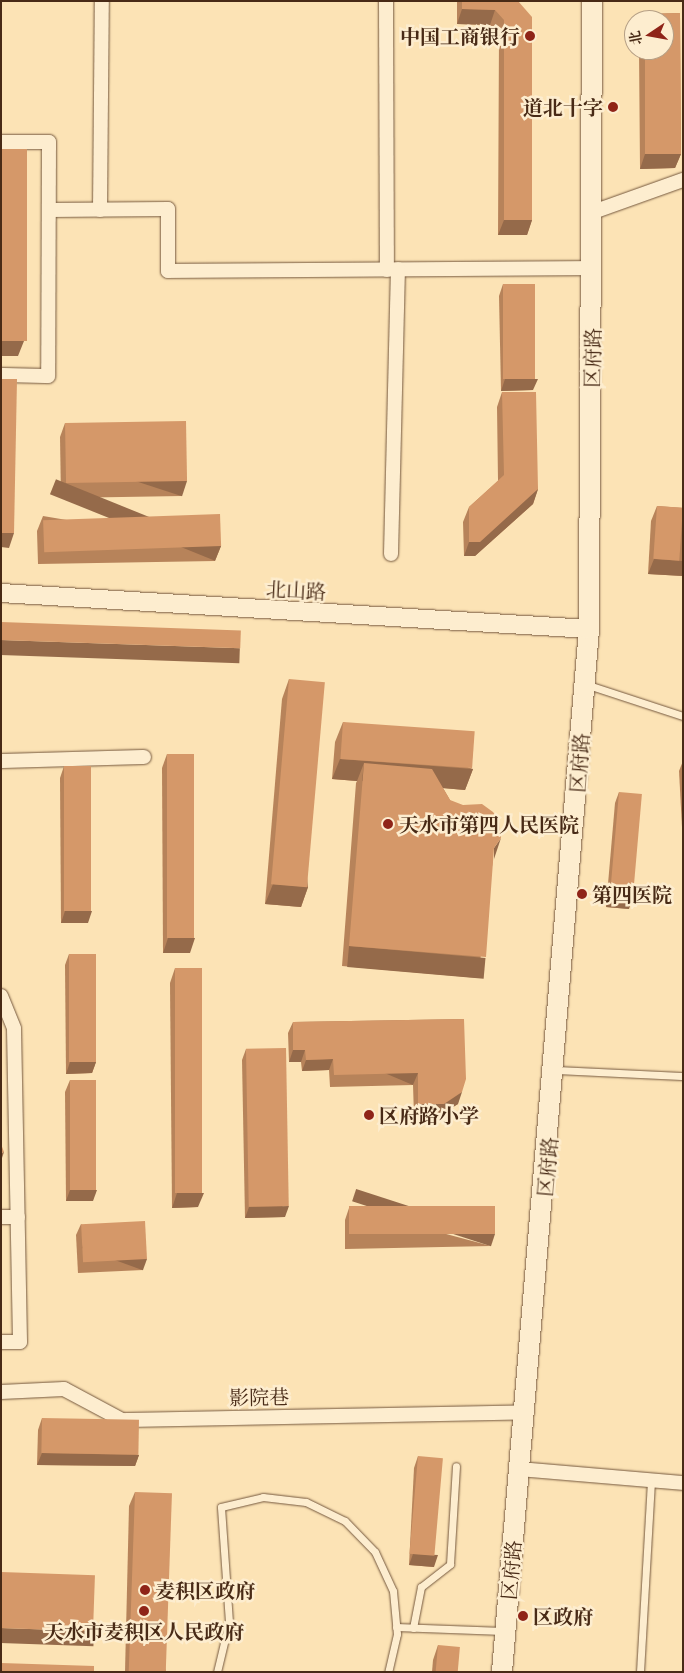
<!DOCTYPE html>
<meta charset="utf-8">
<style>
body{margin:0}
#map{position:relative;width:684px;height:1673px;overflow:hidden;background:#fce3b5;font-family:"Gentium Book Plus","Noto Serif SC",serif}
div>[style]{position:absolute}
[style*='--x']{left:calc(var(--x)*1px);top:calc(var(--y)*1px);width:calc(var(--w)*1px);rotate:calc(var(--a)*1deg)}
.roads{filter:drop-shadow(0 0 1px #75583e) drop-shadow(0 0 1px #75583e)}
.service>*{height:7px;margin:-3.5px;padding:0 3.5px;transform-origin:3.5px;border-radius:3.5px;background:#fdedcf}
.minor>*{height:14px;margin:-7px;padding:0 7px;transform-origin:7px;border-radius:7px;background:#fdedcf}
.tertiary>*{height:18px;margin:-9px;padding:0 9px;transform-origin:9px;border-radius:9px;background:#fdedcf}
.secondary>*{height:20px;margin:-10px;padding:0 10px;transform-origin:10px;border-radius:10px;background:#fdedcf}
.wall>*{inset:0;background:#b7835a}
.shaded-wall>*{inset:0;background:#956a4a;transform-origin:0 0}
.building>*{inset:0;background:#d59869;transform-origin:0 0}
.dots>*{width:14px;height:14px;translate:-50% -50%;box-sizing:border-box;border:2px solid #fdedcf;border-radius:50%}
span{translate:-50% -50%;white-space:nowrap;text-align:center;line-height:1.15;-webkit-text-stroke:5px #fdedcf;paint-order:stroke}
.poi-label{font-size:20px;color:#482a16;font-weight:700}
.right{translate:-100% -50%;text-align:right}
.left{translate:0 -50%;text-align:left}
.street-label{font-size:20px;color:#482a16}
.frame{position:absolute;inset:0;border:2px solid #482a16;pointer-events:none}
.north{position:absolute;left:624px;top:10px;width:50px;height:50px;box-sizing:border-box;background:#fdedcf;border:1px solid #b59f85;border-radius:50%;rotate:258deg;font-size:14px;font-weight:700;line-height:20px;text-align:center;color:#482a16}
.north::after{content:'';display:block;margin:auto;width:18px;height:22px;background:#8f2418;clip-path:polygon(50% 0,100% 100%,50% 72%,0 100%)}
</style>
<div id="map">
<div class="roads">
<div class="service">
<i style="--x:585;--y:684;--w:103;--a:18.1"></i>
<i style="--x:555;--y:1070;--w:128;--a:2.7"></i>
<i style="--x:396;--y:1627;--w:107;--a:2.1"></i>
<i style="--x:413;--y:1628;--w:42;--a:-79"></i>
<i style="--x:421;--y:1587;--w:37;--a:-38"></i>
<i style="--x:450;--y:1564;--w:98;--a:-86.5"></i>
<i style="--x:217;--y:1672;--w:51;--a:-76.5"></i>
<i style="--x:229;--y:1622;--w:115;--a:-94"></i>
<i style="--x:221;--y:1507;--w:43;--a:-13.4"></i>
<i style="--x:263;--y:1497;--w:43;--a:6.6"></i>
<i style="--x:306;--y:1502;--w:43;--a:26"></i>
<i style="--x:345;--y:1521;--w:43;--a:45.9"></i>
<i style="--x:375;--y:1552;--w:43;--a:65.2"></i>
<i style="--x:393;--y:1591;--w:43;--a:84.7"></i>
<i style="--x:397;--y:1634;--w:39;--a:103"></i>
<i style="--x:640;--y:1672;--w:192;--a:-86.7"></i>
</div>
<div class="minor">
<i style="--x:386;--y:1;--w:269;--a:89.8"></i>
<i style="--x:1;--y:142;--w:48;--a:0"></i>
<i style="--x:49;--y:142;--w:234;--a:90.2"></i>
<i style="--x:48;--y:376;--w:47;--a:-178.8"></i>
<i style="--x:49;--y:210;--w:119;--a:-0.5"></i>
<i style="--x:168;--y:209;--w:62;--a:90"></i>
<i style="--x:168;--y:271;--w:425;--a:-0.4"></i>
<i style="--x:100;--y:210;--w:209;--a:-89.5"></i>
<i style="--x:593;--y:212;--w:96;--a:-19.6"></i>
<i style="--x:391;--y:554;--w:285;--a:-88.6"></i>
<i style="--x:1;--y:761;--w:143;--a:-1.6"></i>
<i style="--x:1;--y:996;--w:35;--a:68"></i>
<i style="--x:14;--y:1029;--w:313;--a:88.9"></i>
<i style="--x:20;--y:1342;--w:19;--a:180"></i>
<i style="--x:1;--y:1217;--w:17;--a:0"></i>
<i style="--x:1;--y:1392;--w:63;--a:-2.7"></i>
<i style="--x:64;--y:1389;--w:66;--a:28.1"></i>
<i style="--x:122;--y:1420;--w:403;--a:-1.1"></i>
<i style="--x:520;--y:1469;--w:164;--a:4.9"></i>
</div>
<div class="tertiary">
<i style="--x:1;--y:593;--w:589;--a:3.5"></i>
</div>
<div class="secondary">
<i style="--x:502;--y:1672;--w:1047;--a:-85.23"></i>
<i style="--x:589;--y:629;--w:628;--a:-89.73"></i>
</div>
</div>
<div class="wall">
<i style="clip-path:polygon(457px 1px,518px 1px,532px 220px,527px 235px,498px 235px,499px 35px,490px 25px,457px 24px)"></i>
<i style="clip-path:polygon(680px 13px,681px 154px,675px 168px,640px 169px,639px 50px,664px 50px,664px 20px,642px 20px,644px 14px)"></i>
<i style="clip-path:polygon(503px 284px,533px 390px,501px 391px,499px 296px)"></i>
<i style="clip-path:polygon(502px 392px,538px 489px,533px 504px,475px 556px,464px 556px,463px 522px,469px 507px,498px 481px,497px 407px)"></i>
<i style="clip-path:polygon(65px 423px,182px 496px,61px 498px,60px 437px)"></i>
<i style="clip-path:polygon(657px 506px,683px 508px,683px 576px,648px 574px,651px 521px)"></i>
<i style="clip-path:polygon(43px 516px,221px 546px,215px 561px,38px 564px,37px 531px)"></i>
<i style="clip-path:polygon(289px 679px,308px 887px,301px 907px,265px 904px,282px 699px)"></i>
<i style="clip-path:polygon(343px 722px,473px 769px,465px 790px,443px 788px,450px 800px,493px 859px,478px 978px,342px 966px,356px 783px,357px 781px,332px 779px,335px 742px)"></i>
<i style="clip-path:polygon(167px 754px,190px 953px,163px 953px,162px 768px)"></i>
<i style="clip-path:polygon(683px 761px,683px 846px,679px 771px)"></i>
<i style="clip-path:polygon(64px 766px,88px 923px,61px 923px,60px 778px)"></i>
<i style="clip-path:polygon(619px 792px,629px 909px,606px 907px,615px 803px)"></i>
<i style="clip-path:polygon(69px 954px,96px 1062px,92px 1073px,66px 1074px,65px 965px)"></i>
<i style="clip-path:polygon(175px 968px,198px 1207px,172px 1208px,170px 983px)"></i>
<i style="clip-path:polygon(464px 1019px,458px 1104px,440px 1115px,414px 1116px,413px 1085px,330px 1087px,329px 1070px,302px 1071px,301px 1062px,289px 1062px,288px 1033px,293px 1022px)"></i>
<i style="clip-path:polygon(246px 1049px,285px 1217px,245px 1218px,242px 1060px)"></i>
<i style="clip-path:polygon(70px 1080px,93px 1201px,66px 1201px,65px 1092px)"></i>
<i style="clip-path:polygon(349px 1208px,491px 1246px,345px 1249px,345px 1220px)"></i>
<i style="clip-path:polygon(81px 1224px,143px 1270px,78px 1273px,76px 1235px)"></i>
<i style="clip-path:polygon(42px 1418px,139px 1455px,135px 1466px,37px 1465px,38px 1430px)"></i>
<i style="clip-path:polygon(418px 1456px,434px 1567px,409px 1565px,414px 1468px)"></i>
<i style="clip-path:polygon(135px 1492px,166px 1672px,125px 1672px,129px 1506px)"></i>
<i style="clip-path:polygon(438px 1645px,457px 1672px,432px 1672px,433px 1660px)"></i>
</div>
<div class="shaded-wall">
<i style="clip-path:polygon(462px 9px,495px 10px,490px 25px,457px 24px)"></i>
<i style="clip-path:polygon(645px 154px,681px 154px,675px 168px,640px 169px)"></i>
<i style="clip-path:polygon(504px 220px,532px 220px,527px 235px,498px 235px)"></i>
<i style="clip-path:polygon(1px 341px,24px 341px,18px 356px,1px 356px)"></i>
<i style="clip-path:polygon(505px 379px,538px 379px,533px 390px,501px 391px)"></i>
<i style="left:187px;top:481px;width:16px;height:121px;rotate:108deg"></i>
<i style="clip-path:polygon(538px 489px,533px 504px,475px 556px,464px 556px,469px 542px)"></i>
<i style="clip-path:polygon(1px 533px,14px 533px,9px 548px,1px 547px)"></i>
<i style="left:221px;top:546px;width:16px;height:178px;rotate:112deg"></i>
<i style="clip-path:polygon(654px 559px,683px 561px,683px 576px,648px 574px)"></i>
<i style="left:1px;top:640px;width:239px;height:15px;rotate:2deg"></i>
<i style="clip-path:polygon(340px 759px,473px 769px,465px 790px,362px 781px,364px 763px,357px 781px,332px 779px)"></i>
<i style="clip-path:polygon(501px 838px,494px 859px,494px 848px)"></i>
<i style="clip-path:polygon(273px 884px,308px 887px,301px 907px,265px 904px)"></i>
<i style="clip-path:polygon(611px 895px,633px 897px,629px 909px,606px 907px)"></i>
<i style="clip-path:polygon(65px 911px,92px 911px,88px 923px,61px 923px)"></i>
<i style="clip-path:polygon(168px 938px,195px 938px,190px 953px,163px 953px)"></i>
<i style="left:349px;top:946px;width:137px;height:21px;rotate:5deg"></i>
<i style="clip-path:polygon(293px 1050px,305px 1050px,301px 1062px,289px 1062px)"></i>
<i style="clip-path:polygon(333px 1059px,329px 1070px,302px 1071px,306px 1060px)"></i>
<i style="clip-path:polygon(70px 1062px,96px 1062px,92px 1073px,66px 1074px)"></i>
<i style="left:418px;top:1073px;width:13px;height:84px;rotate:113deg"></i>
<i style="clip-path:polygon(462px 1092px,458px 1104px,440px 1115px,414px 1116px,418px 1104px)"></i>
<i style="clip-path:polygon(4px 1152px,1px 1161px,1px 1153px)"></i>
<i style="clip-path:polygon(70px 1190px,97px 1190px,93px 1201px,66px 1201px)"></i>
<i style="clip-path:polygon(177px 1193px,204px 1193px,198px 1207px,172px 1208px)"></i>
<i style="clip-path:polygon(289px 1206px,285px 1217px,245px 1218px,249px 1207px)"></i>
<i style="left:495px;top:1234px;width:13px;height:146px;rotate:108deg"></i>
<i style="left:147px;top:1259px;width:12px;height:65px;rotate:110deg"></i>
<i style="clip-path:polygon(42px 1453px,139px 1455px,135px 1466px,37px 1465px)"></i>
<i style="clip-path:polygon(413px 1554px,438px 1555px,434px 1567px,409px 1565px)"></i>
<i style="left:1px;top:1628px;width:93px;height:15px;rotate:2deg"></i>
</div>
<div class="building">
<i style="clip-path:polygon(462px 1px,518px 1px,532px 17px,532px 220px,504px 220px,504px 20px,495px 10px,462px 9px)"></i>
<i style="clip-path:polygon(680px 13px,681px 154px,645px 154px,645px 50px,664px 50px,664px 20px,644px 20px,644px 14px)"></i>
<i style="left:1px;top:149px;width:26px;height:192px"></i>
<i style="left:503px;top:284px;width:32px;height:95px"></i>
<i style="clip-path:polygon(1px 379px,17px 379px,14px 533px,1px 533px)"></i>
<i style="clip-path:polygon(502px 392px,536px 392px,538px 489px,480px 542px,469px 542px,469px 507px,504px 475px)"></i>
<i style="left:186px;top:421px;width:60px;height:121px;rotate:89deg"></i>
<i style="left:657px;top:506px;width:26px;height:53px;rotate:4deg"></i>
<i style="left:220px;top:514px;width:32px;height:177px;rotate:88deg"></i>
<i style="left:1px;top:622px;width:240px;height:18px;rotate:2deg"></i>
<i style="left:289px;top:679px;width:36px;height:206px;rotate:5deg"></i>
<i style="left:343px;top:722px;width:132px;height:37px;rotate:4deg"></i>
<i style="left:167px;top:754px;width:27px;height:184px"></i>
<i style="clip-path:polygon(364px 763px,432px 769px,450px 800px,463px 805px,482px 804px,493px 812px,499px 820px,501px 838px,494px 848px,486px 957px,349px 946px)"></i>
<i style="left:64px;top:766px;width:27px;height:145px"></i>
<i style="left:619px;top:792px;width:23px;height:103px;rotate:5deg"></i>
<i style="left:69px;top:954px;width:27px;height:108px"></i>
<i style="left:175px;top:968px;width:27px;height:225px"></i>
<i style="clip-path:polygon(464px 1019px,466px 1079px,462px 1092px,444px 1104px,418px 1104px,418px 1073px,334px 1075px,333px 1059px,306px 1060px,305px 1050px,293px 1050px,293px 1022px)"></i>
<i style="left:286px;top:1048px;width:158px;height:40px;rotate:89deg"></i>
<i style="left:70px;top:1080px;width:26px;height:110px"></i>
<i style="clip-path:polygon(1px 1144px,4px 1152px,1px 1153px)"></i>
<i style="left:495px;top:1206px;width:28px;height:146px;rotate:90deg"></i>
<i style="left:145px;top:1221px;width:38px;height:64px;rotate:87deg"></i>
<i style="left:42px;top:1418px;width:97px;height:35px;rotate:1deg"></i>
<i style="left:418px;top:1456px;width:25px;height:98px;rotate:5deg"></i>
<i style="left:135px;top:1492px;width:37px;height:180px;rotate:2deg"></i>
<i style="left:1px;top:1572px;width:94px;height:56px;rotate:2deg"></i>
<i style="left:438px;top:1645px;width:22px;height:27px;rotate:5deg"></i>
<i style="clip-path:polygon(1px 1663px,94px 1666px,94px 1672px,1px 1672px)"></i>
</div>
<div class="dots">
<i style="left:530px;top:36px;background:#8f2418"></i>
<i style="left:613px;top:107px;background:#8f2418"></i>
<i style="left:388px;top:824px;background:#8f2418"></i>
<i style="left:582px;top:894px;background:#8f2418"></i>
<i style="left:369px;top:1115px;background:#8f2418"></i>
<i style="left:145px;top:1590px;background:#8f2418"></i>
<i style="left:144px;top:1611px;background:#8f2418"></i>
<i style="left:523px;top:1616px;background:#8f2418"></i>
</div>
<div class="poi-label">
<span class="right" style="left:520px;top:36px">中国工商银行</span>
<span class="right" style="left:603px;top:107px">道北十字</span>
<span class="left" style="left:399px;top:824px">天水市第四人民医院</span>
<span class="left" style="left:592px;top:894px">第四医院</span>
<span class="left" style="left:379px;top:1115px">区府路小学</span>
<span class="left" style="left:155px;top:1590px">麦积区政府</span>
<span class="left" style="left:533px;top:1616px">区政府</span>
<span style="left:144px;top:1631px">天水市麦积区人民政府</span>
</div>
<div class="street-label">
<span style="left:592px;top:358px;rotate:-89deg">区府路</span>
<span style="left:296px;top:590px;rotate:3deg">北山路</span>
<span style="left:579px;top:763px;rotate:-86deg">区府路</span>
<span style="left:547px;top:1167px;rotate:-85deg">区府路</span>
<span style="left:259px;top:1397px;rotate:-1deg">影院巷</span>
<span style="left:511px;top:1570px;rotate:-85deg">区府路</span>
</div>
<div class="frame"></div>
<div class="north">北</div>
</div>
